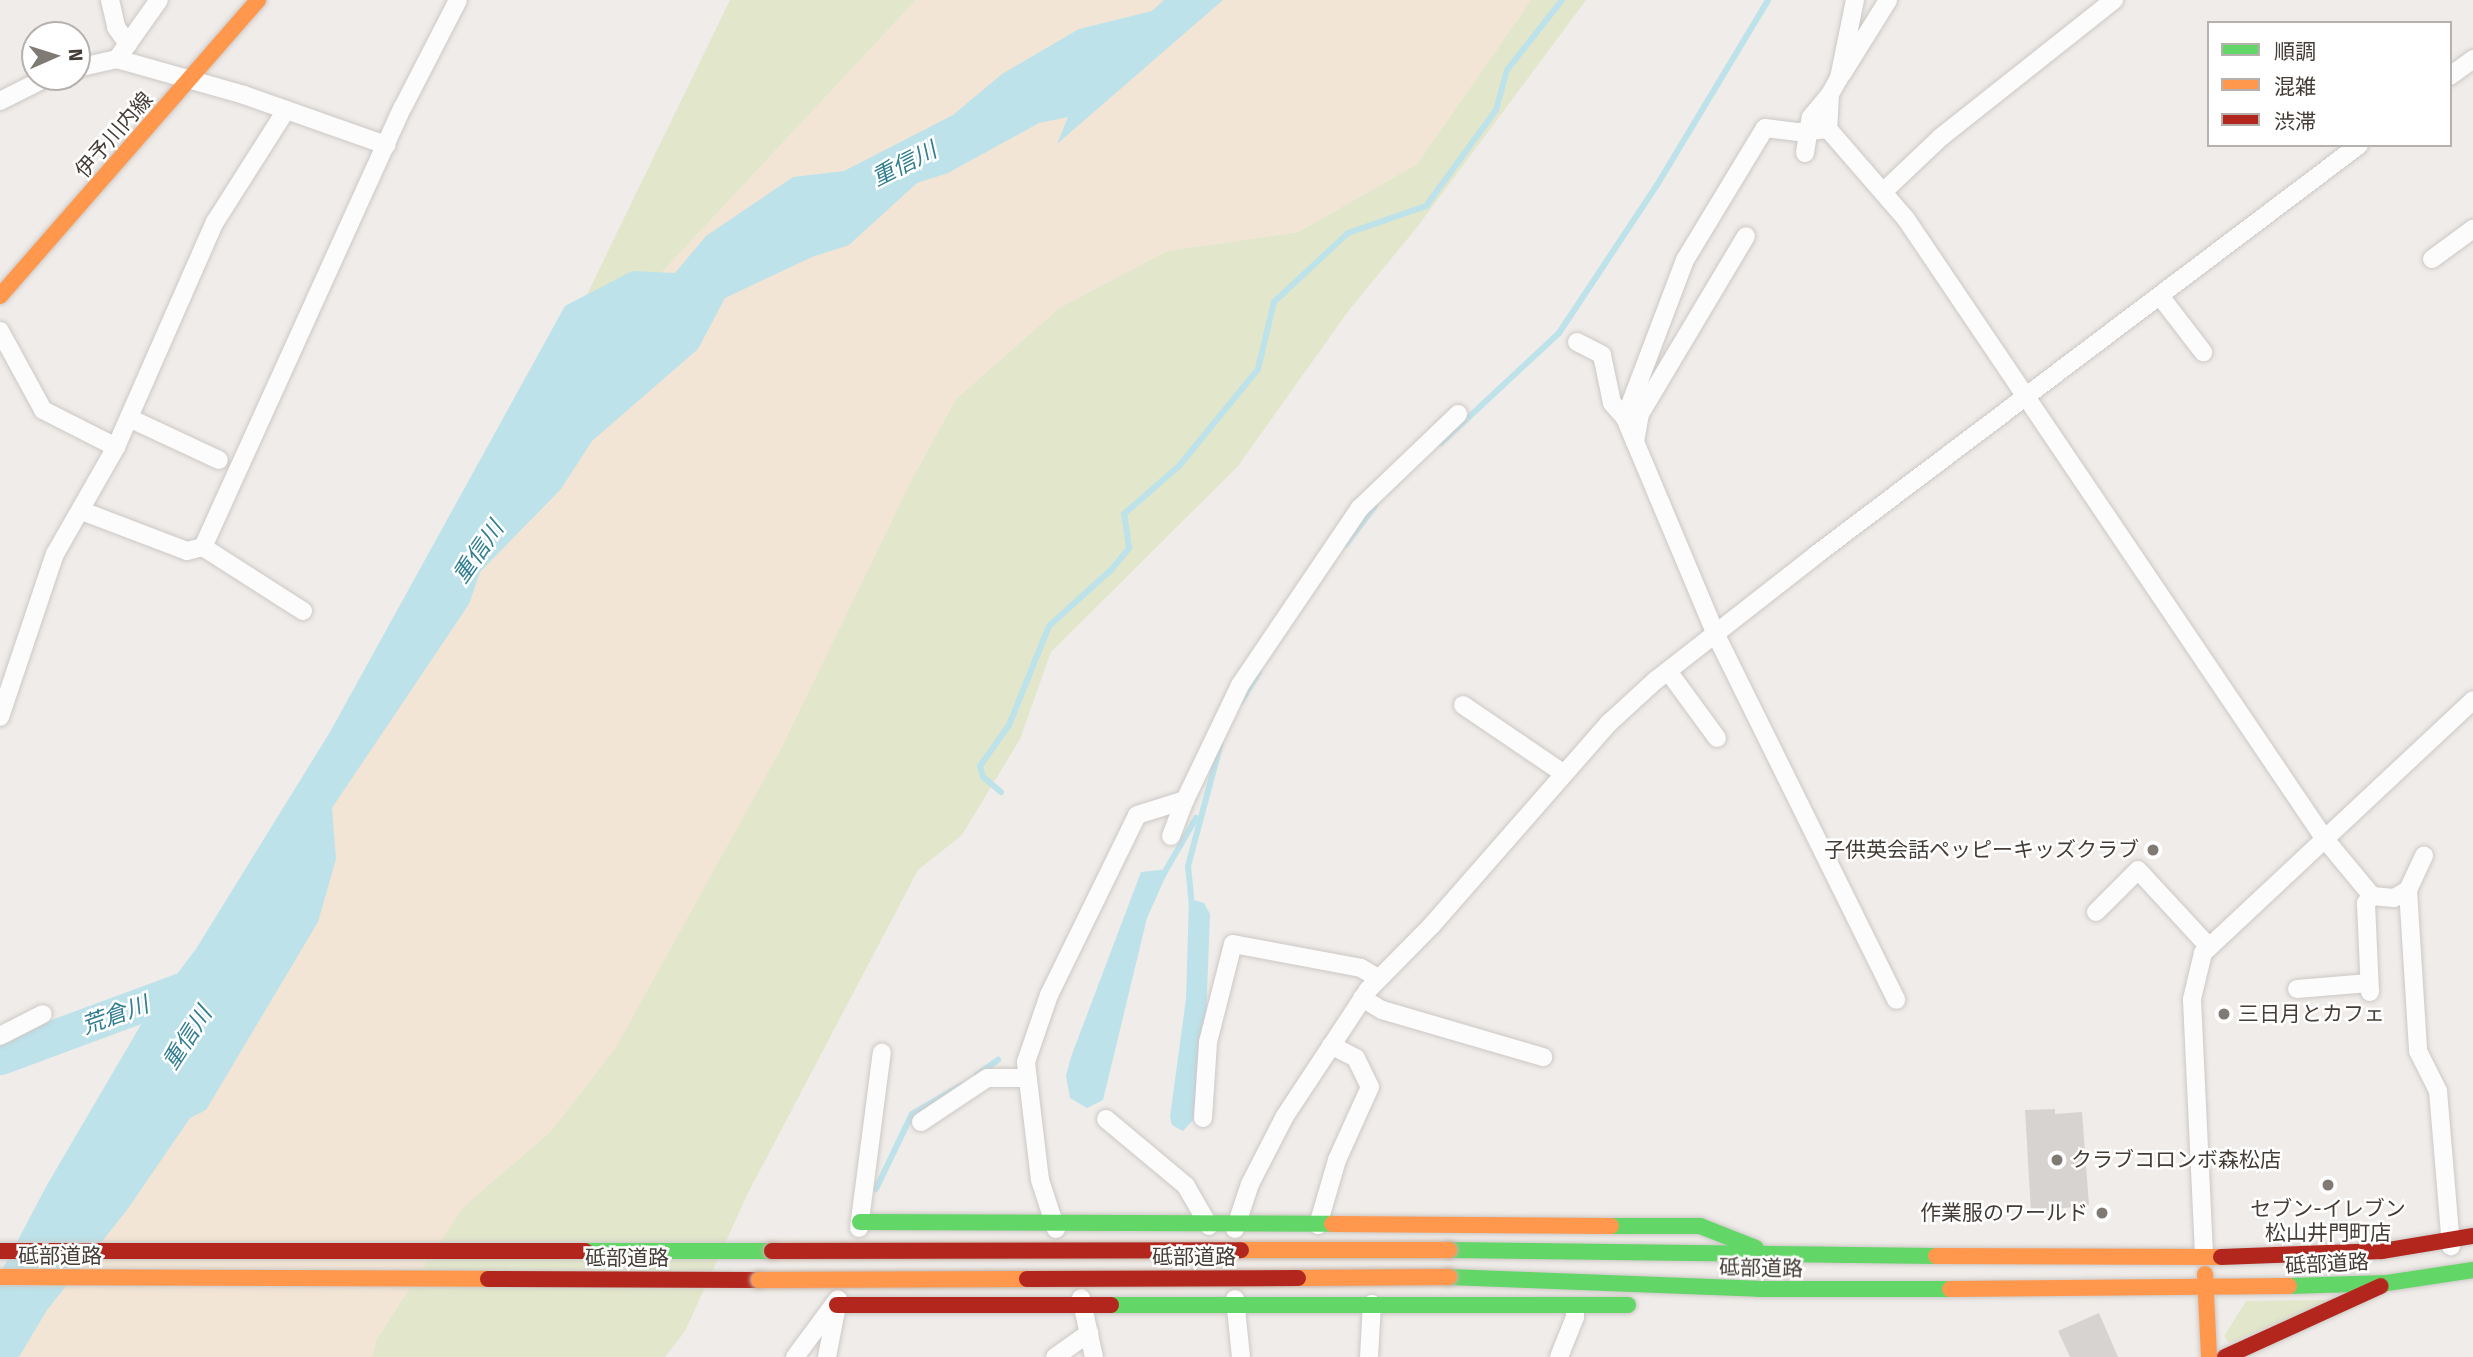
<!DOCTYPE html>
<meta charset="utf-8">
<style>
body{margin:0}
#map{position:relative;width:2473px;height:1357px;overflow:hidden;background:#efece9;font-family:"Fira Sans","Noto Sans JP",sans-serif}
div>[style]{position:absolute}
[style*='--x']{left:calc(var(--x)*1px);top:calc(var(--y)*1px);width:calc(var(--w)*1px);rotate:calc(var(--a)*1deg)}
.green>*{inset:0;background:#e2e7cb}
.sand>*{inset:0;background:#f2e5d5}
.water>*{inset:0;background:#bde2ea}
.stream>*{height:6px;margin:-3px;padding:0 3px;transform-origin:3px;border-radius:3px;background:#bde2ea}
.river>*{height:35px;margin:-17.5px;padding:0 17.5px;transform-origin:17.5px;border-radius:17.5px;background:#bde2ea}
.building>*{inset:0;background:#d7d3d0}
.roads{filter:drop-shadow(0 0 2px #ccc8c5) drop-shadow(0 0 2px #ccc8c5)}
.street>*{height:18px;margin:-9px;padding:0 9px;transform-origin:9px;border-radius:9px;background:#fdfcfc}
.fast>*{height:16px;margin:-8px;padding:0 8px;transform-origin:8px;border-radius:8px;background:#63d668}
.slow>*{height:16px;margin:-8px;padding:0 8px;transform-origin:8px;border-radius:8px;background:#ff974d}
.jam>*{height:16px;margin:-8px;padding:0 8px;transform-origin:8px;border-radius:8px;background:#b3261e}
.bridges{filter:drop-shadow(0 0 2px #c5b3a6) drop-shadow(0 0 2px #c5b3a6)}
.slow-bridge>*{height:16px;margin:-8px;padding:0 8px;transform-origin:8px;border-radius:8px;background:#ff974d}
.jam-bridge>*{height:16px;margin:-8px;padding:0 8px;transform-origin:8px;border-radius:8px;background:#b3261e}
.dots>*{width:19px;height:19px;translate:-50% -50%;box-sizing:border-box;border:4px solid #fff;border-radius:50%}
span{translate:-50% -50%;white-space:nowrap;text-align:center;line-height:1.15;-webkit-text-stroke:5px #fff;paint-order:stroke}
.street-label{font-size:21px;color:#443c36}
.poi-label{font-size:21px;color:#443c36}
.right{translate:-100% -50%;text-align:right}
.left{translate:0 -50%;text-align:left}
.water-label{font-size:23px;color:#317e91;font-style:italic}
.legend{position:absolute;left:2207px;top:21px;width:245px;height:126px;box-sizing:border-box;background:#fff;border:2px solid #b4b1af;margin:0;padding:9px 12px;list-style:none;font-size:21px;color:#443c36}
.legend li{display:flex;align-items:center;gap:14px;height:35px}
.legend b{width:35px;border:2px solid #b4b1af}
.north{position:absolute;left:21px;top:21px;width:70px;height:70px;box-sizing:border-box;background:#fff;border:2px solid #b4b1af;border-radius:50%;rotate:87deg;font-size:19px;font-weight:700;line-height:28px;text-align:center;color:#443c36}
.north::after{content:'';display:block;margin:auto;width:24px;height:32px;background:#807a75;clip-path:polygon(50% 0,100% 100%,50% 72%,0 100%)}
</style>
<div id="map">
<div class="green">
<i style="clip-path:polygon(730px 0,916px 0,528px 416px)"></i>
<i style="clip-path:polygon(1531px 0,1586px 0,1418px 226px,1349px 310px,1238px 466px,1051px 652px,1020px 739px,962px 835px,918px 870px,748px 1193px,685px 1331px,665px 1357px,372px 1357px,376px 1340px,462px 1208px,552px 1130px,956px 399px,1059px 308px,1167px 251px,1298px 232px,1417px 164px)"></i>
<i style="clip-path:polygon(2332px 1300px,2229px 1343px,2224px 1336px,2246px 1301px)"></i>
</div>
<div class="sand">
<i style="clip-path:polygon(916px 0,1531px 0,1417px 164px,1298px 232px,1167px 251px,1059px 308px,956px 399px,919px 465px,781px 749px,615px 1049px,552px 1130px,462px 1208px,376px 1340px,372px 1357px,0 1357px,528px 416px)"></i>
</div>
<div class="water">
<i style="clip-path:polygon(1164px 0,1223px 0,1057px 144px,1068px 117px,1039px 123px,948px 173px,917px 183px,849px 245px,812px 257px,725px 298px,698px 349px,592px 441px,561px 489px,480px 572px,469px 604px,332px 808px,336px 859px,318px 922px,206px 1110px,190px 1118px,127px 1210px,47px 1310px,19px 1357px,0 1357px,0 1274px,47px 1185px,149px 1011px,196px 949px,330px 732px,565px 306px,632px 271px,675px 273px,706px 236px,793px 177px,844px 171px,953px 115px,1002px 74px,1079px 29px,1152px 11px)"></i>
<i style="clip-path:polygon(1169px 869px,1147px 918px,1103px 1100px,1087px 1108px,1070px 1098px,1066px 1076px,1071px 1057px,1141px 872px)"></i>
<i style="clip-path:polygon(1189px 899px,1204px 903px,1210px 914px,1206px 1018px,1193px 1120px,1183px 1131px,1172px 1125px,1170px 1117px,1186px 999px)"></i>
</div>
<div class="stream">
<i style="--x:1441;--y:443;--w:161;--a:-43"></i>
<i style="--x:1559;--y:333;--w:178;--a:-56.5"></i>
<i style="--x:1657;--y:185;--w:216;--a:-59"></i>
<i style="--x:1346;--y:544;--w:48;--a:-52.7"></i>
<i style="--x:1241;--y:702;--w:35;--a:-59"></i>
<i style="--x:1001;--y:792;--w:23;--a:-140"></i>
<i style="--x:983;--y:777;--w:11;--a:-105"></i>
<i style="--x:980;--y:766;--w:50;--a:-54.7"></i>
<i style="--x:1009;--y:725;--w:107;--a:-68"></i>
<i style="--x:1049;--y:626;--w:85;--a:-42.1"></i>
<i style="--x:1112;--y:569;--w:27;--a:-51"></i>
<i style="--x:1129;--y:548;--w:34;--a:-98"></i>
<i style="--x:1124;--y:514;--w:73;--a:-41.1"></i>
<i style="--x:1179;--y:466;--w:125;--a:-50.8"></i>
<i style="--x:1258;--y:369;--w:69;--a:-76.6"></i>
<i style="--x:1274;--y:302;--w:101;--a:-43"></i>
<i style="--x:1348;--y:233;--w:83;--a:-19.1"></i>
<i style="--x:1426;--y:206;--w:119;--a:-53.9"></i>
<i style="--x:1496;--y:110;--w:41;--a:-74.6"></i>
<i style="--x:1507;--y:70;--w:89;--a:-51.8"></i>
<i style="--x:1163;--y:875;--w:66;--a:-59.9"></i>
<i style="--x:1192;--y:906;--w:40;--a:-95.7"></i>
<i style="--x:1188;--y:866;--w:127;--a:-75"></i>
<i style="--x:977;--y:1075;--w:26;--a:-36"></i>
<i style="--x:876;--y:1189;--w:83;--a:-64.4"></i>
<i style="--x:912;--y:1114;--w:58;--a:-30.1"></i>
</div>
<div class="river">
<i style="--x:0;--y:1057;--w:216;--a:-20.3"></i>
</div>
<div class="building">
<i style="clip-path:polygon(2055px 1109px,2055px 1114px,2082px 1112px,2089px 1205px,2031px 1212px,2025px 1110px)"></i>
<i style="clip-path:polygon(2099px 1313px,2118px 1357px,2070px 1357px,2058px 1331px)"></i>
</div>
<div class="roads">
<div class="street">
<i style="--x:110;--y:0;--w:28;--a:77"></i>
<i style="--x:116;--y:27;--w:21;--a:55"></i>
<i style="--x:1855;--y:0;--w:80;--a:101.6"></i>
<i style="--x:1839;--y:78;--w:18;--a:119"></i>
<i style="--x:1830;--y:94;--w:35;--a:93"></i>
<i style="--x:1828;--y:129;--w:119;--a:49.1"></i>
<i style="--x:1906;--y:219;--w:747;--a:55.97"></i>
<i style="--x:2324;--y:838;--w:75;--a:50.4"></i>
<i style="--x:2372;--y:896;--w:22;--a:5"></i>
<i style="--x:2394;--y:898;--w:16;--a:-30"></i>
<i style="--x:2408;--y:890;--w:38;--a:-65"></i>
<i style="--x:117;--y:59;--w:72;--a:-54.6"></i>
<i style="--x:77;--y:68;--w:41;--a:-12.7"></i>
<i style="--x:117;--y:59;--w:132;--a:15.8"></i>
<i style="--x:244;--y:95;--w:151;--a:19.4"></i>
<i style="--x:1842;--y:74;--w:87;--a:-58.1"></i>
<i style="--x:2450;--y:76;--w:29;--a:-36"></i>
<i style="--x:0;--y:101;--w:54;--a:-26.6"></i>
<i style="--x:1805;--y:153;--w:36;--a:-81"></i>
<i style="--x:1811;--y:117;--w:30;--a:-50"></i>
<i style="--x:1883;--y:192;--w:80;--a:-43.5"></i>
<i style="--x:1941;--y:137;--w:221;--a:-38.4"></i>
<i style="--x:2432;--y:259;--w:51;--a:-36.2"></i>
<i style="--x:2160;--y:296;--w:71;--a:52.5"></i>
<i style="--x:0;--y:331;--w:90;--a:61.4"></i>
<i style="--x:43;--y:410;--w:82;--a:26.9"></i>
<i style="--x:1577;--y:342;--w:28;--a:27"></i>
<i style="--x:1602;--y:355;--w:49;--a:78.2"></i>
<i style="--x:1612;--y:403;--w:20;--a:49"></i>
<i style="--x:1625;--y:418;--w:235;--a:67.2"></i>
<i style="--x:1716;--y:635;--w:407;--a:63.7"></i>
<i style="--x:129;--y:418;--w:99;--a:25"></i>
<i style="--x:1625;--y:418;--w:169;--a:-69.2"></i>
<i style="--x:1685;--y:260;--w:154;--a:-58.8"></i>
<i style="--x:1765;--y:128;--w:34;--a:7"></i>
<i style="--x:1799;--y:132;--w:29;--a:-6"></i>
<i style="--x:1635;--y:442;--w:28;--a:-80"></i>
<i style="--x:1640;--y:414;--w:207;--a:-59.2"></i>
<i style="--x:82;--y:511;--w:112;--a:20.9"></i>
<i style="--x:187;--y:551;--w:16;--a:-14"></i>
<i style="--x:303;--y:611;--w:119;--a:-147.4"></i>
<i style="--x:203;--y:547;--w:483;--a:-65.6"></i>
<i style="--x:403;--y:107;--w:120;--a:-62.8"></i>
<i style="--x:1668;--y:671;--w:83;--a:53.8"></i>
<i style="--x:1463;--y:705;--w:121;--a:34.2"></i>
<i style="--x:0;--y:717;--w:172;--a:-71.4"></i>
<i style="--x:55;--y:554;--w:123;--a:-60.3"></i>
<i style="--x:116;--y:447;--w:246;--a:-66.3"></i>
<i style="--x:215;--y:222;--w:133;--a:-57.6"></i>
<i style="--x:1171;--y:836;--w:39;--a:-69"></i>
<i style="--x:2408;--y:890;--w:161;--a:86.4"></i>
<i style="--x:2418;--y:1051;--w:45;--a:63.4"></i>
<i style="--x:2438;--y:1091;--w:156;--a:85.2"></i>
<i style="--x:2096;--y:912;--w:59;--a:-45"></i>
<i style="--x:2138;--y:870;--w:105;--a:47.3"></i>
<i style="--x:2297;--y:989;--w:72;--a:-4.8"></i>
<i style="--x:2370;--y:992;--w:89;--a:-92.6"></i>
<i style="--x:2366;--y:903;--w:9;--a:-49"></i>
<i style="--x:1362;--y:998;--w:23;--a:31"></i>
<i style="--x:1382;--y:1010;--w:168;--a:16.3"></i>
<i style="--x:0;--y:1036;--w:48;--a:-27.1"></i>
<i style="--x:1203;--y:1118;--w:76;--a:-86.2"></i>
<i style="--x:1208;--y:1042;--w:101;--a:-75.7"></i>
<i style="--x:1233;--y:944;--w:130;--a:10.6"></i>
<i style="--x:1361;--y:968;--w:21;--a:31"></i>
<i style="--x:1106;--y:1119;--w:104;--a:39.9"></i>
<i style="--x:1186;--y:1186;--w:46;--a:60.1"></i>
<i style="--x:921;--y:1122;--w:79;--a:-33.7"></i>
<i style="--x:987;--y:1078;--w:38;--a:0"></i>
<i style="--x:1318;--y:1225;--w:68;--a:-73.7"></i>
<i style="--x:1337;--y:1160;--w:80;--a:-65.7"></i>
<i style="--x:1370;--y:1087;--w:32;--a:-116"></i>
<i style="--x:1356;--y:1058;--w:28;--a:-153"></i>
<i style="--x:859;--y:1228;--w:177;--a:-82.6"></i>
<i style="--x:1056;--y:1229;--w:52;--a:-108.1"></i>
<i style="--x:1040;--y:1180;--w:119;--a:-96.8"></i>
<i style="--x:1026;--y:1062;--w:71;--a:-71.1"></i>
<i style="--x:1049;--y:995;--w:200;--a:-63.9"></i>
<i style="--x:1137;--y:815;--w:50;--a:-17.4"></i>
<i style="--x:1185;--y:800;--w:127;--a:-64.4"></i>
<i style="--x:1240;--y:685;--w:214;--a:-55.9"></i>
<i style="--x:1360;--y:508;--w:136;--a:-43.8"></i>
<i style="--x:1235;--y:1229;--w:47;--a:-71.6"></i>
<i style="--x:1250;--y:1184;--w:76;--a:-62.8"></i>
<i style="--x:1285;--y:1116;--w:151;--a:-56.6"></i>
<i style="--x:1368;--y:990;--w:91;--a:-45.4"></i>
<i style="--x:1432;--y:925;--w:269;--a:-48.8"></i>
<i style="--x:1609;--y:723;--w:64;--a:-42.5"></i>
<i style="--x:1656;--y:680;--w:204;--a:-38"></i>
<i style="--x:1817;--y:554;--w:679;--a:-37.04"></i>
<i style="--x:2204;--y:1254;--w:255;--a:-92.7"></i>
<i style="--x:2192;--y:999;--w:47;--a:-76.6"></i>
<i style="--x:2203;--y:953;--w:370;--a:-43.1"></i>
<i style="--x:1081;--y:1298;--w:60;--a:77.6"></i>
<i style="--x:1235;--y:1299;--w:58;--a:84.1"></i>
<i style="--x:795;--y:1357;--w:72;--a:-53.4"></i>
<i style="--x:827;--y:1357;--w:53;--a:-79.1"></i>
<i style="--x:1055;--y:1357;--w:42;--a:-35.2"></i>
<i style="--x:1369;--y:1357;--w:53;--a:-86.8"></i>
<i style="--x:1559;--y:1357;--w:43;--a:-68.2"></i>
<i style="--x:1575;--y:1317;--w:11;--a:-90"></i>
</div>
<div class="fast">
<i style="--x:860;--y:1222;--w:472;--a:0.2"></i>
<i style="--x:1611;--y:1226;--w:89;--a:0"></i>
<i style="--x:1700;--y:1226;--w:60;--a:21.4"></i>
<i style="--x:1449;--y:1250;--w:487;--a:0.7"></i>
<i style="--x:585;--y:1251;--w:187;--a:0"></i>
<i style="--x:1449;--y:1277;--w:309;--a:2.2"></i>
<i style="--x:1758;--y:1289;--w:192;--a:0"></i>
<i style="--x:2289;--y:1286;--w:98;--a:-1.8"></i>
<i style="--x:2387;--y:1283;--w:87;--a:-8.6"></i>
<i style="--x:1111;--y:1305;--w:517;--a:0"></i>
</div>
<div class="slow">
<i style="--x:0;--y:296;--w:393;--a:-48.9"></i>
<i style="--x:1332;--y:1224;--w:279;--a:0.4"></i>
<i style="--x:1936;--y:1256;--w:285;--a:0.2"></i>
<i style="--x:2205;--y:1274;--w:83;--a:87.2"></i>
<i style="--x:0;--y:1277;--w:488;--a:0.2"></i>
<i style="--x:1950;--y:1289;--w:339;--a:-0.5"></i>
</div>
<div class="jam">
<i style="--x:0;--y:1251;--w:585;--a:0"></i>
<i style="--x:2221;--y:1257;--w:161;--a:-2.1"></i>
<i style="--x:2382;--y:1251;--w:92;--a:-9.4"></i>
<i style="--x:488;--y:1279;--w:271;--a:0.2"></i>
<i style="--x:837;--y:1305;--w:274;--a:0"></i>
<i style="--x:2225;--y:1357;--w:171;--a:-24.5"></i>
</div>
</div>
<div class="bridges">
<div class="slow-bridge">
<i style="--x:1241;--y:1250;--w:208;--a:0"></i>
<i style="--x:1298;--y:1278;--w:151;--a:-0.4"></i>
<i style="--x:759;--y:1280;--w:268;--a:-0.2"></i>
</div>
<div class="jam-bridge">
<i style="--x:772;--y:1251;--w:469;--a:-0.1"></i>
<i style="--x:1027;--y:1279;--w:271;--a:-0.2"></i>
</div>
</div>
<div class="dots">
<i style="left:2153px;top:850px;background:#807a75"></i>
<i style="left:2224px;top:1014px;background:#807a75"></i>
<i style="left:2057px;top:1160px;background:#807a75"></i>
<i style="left:2328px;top:1185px;background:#807a75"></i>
<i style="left:2102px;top:1213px;background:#807a75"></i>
</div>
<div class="street-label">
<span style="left:114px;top:135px;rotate:-49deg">伊予川内線</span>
<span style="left:60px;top:1256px">砥部道路</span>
<span style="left:1194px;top:1257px">砥部道路</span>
<span style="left:627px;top:1258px">砥部道路</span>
<span style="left:2327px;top:1264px;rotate:-3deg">砥部道路</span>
<span style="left:1761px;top:1268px;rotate:1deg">砥部道路</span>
</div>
<div class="poi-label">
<span class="right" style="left:2139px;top:850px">子供英会話ペッピーキッズクラブ</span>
<span class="left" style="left:2238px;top:1014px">三日月とカフェ</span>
<span class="left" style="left:2071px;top:1160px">クラブコロンボ森松店</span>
<span style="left:2328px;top:1221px">セブン-イレブン<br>松山井門町店</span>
<span class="right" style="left:2088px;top:1213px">作業服のワールド</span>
</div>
<div class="water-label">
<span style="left:904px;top:164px;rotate:-27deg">重信川</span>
<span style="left:478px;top:552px;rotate:-55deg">重信川</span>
<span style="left:115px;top:1015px;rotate:-20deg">荒倉川</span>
<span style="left:187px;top:1038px;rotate:-57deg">重信川</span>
</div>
<ul class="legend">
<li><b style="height:9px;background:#63d668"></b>順調</li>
<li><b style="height:9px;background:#ff974d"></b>混雑</li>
<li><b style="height:9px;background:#b3261e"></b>渋滞</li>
</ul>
<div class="north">N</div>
</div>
